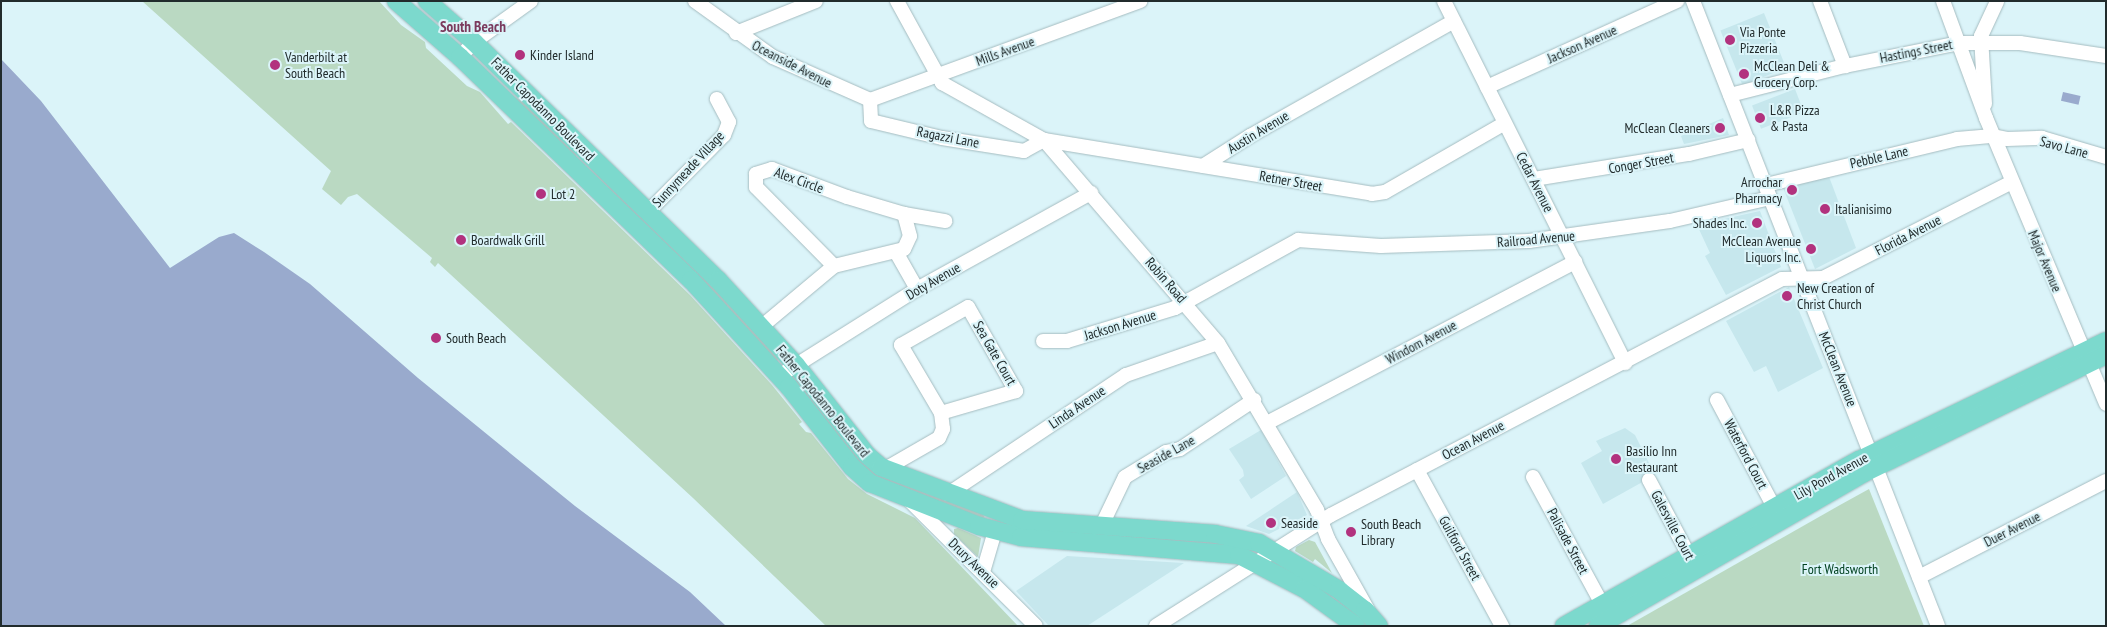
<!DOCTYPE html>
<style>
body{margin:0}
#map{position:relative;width:2107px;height:627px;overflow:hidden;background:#dbf4f9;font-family:"PT Sans Narrow",sans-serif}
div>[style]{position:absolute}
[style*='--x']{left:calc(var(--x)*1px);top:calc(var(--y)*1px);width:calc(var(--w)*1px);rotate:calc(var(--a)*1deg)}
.built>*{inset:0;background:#c6e7ed;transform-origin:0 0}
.green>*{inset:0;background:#bad9c2}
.water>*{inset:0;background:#99aacd;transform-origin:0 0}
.roads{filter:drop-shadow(0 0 1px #a5bcc0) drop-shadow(0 0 1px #a5bcc0)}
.minor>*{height:14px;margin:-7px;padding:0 7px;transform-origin:7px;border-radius:7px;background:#fff}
.major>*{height:18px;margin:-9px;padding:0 9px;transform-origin:9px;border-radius:9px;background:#7cd9cd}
.dots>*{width:14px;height:14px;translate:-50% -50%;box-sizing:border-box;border:2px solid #dbf4f9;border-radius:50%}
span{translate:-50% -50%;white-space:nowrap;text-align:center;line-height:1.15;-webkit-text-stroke:4px #dbf4f9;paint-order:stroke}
.poi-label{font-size:14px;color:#212b2c}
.left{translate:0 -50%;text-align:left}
.right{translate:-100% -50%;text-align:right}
.street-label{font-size:14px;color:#212b2c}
.park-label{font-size:14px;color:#024221}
.neighbourhood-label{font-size:15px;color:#7b3a5d;font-weight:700}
.frame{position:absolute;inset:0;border:2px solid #212b2c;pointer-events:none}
</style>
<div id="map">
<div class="built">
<i style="left:1764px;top:13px;width:59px;height:47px;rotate:68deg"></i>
<i style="left:1795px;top:89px;width:25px;height:46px;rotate:69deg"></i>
<i style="clip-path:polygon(1723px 118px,1729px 135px,1684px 144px,1681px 136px)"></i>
<i style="clip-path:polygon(1828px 174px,1856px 248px,1815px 269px,1782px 185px)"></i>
<i style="clip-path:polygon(1760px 211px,1781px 267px,1726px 295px,1705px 256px,1710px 253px,1697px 225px)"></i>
<i style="clip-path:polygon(1789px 287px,1823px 368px,1778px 392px,1766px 366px,1754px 372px,1726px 321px)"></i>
<i style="clip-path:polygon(1625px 428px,1635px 435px,1655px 475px,1603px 504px,1581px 463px,1602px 451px,1596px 441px)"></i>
<i style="clip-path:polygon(1261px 430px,1286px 476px,1251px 499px,1239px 480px,1244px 476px,1243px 470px,1229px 449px)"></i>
<i style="clip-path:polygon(1297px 492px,1307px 515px,1269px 534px,1246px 526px)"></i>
<i style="clip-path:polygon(1067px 556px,1184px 563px,1087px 626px,1049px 626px,1016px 591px)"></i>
</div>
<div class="green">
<i style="clip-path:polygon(142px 1px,379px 1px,401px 25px,425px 42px,426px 48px,467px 86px,480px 92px,508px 124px,511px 122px,690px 295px,772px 385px,802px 422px,799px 424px,806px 432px,811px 433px,848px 479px,867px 494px,915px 518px,1018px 626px,826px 626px,693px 498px,438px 263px,435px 267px,430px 262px,432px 258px,357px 194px,348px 197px,341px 205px,322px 189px,331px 171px)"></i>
<i style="clip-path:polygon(484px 69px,509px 93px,531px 108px,575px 151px,576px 156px,571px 156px)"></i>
<i style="clip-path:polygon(588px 166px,699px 270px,778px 358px,777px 362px)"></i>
<i style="clip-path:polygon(796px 379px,855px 451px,983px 514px,985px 519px,868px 474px,793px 380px)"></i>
<i style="clip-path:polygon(1869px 489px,1924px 626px,1627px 626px,1840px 505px)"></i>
<i style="clip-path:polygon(958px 528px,981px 538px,978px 557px,954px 534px,954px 529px)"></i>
<i style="clip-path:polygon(1309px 540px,1315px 542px,1332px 573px,1315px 559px,1313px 562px,1295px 551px,1296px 547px)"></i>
</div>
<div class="water">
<i style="clip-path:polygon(1px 59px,41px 101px,170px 268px,219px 237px,234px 233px,264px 252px,310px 284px,418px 378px,575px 506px,690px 592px,726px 626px,1px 626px)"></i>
<i style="left:2063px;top:92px;width:18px;height:9px;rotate:13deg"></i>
</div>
<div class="roads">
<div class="minor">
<i style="--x:695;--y:1;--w:96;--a:35.7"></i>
<i style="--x:773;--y:57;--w:106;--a:23.9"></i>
<i style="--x:897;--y:1;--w:94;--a:61.2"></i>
<i style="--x:942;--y:83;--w:117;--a:29.2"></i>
<i style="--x:1044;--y:140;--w:267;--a:49.4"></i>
<i style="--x:1218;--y:343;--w:194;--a:59.3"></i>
<i style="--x:1317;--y:510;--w:31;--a:69"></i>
<i style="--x:1328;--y:539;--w:81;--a:60.6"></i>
<i style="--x:1444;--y:1;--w:405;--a:63.4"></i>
<i style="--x:1693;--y:1;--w:671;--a:68.59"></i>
<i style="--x:1820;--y:1;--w:70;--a:69"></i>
<i style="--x:1943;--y:1;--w:125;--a:69.8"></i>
<i style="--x:1986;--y:118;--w:310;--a:67.2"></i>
<i style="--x:736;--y:33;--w:86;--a:-21.8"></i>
<i style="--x:460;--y:57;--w:21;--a:-47"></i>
<i style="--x:474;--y:42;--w:70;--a:-35.7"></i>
<i style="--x:1487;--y:87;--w:209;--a:-24.4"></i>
<i style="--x:1730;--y:95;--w:119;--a:-14.2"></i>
<i style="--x:1845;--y:66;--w:116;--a:-11.4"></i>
<i style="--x:1959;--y:43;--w:61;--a:0"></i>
<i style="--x:2020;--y:43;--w:87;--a:8.6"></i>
<i style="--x:870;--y:100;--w:21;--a:87"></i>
<i style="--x:871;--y:121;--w:73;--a:13.5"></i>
<i style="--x:942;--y:138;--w:83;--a:9"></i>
<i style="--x:1024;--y:151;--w:23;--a:-29"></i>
<i style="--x:1044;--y:140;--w:332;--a:9.3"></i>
<i style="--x:1372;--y:194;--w:13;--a:-9"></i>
<i style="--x:1385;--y:192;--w:138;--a:-29.9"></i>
<i style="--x:870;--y:100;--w:288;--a:-20.1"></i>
<i style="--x:1985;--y:104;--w:68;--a:-93.4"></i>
<i style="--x:1981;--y:36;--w:38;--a:-65"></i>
<i style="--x:1203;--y:166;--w:56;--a:-32.6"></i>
<i style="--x:1250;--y:136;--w:234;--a:-29.4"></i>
<i style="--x:1534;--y:179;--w:157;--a:-9.2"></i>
<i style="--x:1689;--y:154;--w:61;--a:-13.3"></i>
<i style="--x:1766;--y:185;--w:196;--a:-13.5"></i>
<i style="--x:1957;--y:139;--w:36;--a:-5"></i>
<i style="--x:1993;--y:136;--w:14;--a:12"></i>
<i style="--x:2007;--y:139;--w:35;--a:-2"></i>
<i style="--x:2042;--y:138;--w:67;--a:16.5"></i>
<i style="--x:648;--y:212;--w:108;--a:-45.4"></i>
<i style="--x:724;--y:135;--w:14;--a:-69"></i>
<i style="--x:729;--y:122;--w:26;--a:-118"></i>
<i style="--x:904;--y:214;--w:42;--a:9.7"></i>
<i style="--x:896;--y:252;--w:43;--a:60.4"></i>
<i style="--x:968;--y:307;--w:97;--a:60.3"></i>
<i style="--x:1016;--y:391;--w:78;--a:163.7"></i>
<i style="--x:941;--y:413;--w:79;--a:-120.5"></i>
<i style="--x:901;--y:345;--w:77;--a:-29.6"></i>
<i style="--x:761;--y:327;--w:95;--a:-39.9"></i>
<i style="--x:834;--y:266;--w:72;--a:-13.7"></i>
<i style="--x:904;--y:249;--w:14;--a:-65"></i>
<i style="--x:910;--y:236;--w:23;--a:-105"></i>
<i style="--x:904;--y:214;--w:59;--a:-163.4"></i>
<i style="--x:847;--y:197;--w:80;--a:-159.5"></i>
<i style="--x:772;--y:169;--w:17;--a:163"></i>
<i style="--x:756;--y:174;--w:13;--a:90"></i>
<i style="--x:756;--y:187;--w:111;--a:45.4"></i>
<i style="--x:1043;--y:341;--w:24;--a:0"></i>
<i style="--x:1067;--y:341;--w:113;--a:-17"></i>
<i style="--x:1175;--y:308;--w:141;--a:-28.9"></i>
<i style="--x:1298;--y:240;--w:83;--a:4.1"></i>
<i style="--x:1381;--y:246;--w:148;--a:-1.9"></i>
<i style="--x:1529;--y:241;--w:142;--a:-8.1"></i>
<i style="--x:1670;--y:221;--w:103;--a:-13"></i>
<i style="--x:779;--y:376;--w:163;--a:-32.2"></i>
<i style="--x:917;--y:289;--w:199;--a:-28.9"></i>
<i style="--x:1717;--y:400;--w:121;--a:62"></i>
<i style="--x:1267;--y:423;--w:348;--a:-27.6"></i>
<i style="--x:885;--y:469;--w:62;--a:-29.9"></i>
<i style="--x:939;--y:438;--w:10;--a:-66"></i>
<i style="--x:943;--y:429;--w:16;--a:-97"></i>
<i style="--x:1417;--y:470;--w:178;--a:61.4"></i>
<i style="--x:1533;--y:477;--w:145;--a:61.5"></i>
<i style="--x:1649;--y:480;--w:94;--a:62.1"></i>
<i style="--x:948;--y:494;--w:214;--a:-33.8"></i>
<i style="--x:1126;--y:375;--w:97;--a:-19.2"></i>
<i style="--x:910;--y:501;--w:177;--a:44.8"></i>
<i style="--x:1101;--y:527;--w:55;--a:-64.4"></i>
<i style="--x:1125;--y:477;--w:48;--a:-31.4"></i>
<i style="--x:1166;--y:452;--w:14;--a:-12"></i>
<i style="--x:1180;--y:449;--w:89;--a:-33.5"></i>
<i style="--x:983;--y:572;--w:43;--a:-73.7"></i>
<i style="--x:1919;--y:577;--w:210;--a:-27.2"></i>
<i style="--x:1156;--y:626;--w:207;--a:-32.4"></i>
<i style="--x:1331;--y:515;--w:509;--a:-27.62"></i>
<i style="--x:1782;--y:279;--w:41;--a:-1.4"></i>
<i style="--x:1823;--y:278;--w:212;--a:-26.9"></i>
</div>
<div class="major">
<i style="--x:396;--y:1;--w:85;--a:41.2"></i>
<i style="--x:460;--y:57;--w:321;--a:44"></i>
<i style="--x:691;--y:280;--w:145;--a:47.5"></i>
<i style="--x:789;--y:387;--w:102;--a:51.8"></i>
<i style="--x:852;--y:467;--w:24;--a:42"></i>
<i style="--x:870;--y:483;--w:117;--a:21.5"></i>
<i style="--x:979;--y:526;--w:43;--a:14.7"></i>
<i style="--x:1021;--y:537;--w:219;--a:4.7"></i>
<i style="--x:1239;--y:555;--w:74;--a:27.3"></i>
<i style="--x:1305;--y:589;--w:63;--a:36"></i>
<i style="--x:427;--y:1;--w:62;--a:41.1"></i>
<i style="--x:474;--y:42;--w:341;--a:44.3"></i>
<i style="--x:718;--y:280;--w:115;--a:47.5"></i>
<i style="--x:796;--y:365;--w:115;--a:51.7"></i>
<i style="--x:867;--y:455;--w:18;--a:41"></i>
<i style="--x:881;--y:467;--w:151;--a:20.6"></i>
<i style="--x:1022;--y:520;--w:194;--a:4.1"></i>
<i style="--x:1215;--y:534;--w:45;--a:11.6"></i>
<i style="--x:1259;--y:543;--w:93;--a:30.4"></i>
<i style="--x:1339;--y:590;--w:33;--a:38"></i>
<i style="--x:1365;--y:610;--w:21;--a:49"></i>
<i style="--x:1564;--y:626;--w:338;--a:-29.4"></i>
<i style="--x:1859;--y:460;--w:274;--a:-25.7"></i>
<i style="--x:1598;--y:626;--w:307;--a:-29.9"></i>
<i style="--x:1864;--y:473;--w:269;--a:-26"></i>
</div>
</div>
<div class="dots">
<i style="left:1730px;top:40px;background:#b2327e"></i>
<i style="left:520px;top:55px;background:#b2327e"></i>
<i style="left:275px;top:65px;background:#b2327e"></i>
<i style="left:1744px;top:74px;background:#b2327e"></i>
<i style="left:1760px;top:118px;background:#b2327e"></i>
<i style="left:1720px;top:128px;background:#b2327e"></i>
<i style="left:1792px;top:190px;background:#b2327e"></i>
<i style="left:541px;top:194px;background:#b2327e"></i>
<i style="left:1825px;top:209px;background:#b2327e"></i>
<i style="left:1757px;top:223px;background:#b2327e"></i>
<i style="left:461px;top:240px;background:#b2327e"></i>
<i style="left:1811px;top:249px;background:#b2327e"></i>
<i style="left:1787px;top:296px;background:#b2327e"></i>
<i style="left:436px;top:338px;background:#b2327e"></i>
<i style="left:1616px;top:459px;background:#b2327e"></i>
<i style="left:1271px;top:523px;background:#b2327e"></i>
<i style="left:1351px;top:532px;background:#b2327e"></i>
</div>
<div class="poi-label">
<span class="left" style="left:1740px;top:40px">Via Ponte<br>Pizzeria</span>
<span class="left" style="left:530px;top:55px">Kinder Island</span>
<span class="left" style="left:285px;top:65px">Vanderbilt at<br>South Beach</span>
<span class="left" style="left:1754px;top:74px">McClean Deli &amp;<br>Grocery Corp.</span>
<span class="left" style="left:1770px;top:118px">L&amp;R Pizza<br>&amp; Pasta</span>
<span class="right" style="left:1710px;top:128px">McClean Cleaners</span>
<span class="right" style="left:1782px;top:190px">Arrochar<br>Pharmacy</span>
<span class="left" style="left:551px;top:194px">Lot 2</span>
<span class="left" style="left:1835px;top:209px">Italianisimo</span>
<span class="right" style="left:1747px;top:223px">Shades Inc.</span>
<span class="left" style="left:471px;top:240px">Boardwalk Grill</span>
<span class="right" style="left:1801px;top:249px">McClean Avenue<br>Liquors Inc.</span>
<span class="left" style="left:1797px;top:296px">New Creation of<br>Christ Church</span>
<span class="left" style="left:446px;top:338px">South Beach</span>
<span class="left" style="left:1626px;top:459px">Basilio Inn<br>Restaurant</span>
<span class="left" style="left:1281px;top:523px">Seaside</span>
<span class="left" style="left:1361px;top:532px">South Beach<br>Library</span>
</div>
<div class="street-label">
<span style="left:1582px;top:44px;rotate:-24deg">Jackson Avenue</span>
<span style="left:1005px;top:51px;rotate:-20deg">Mills Avenue</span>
<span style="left:1916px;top:51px;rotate:-11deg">Hastings Street</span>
<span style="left:792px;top:64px;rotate:27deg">Oceanside Avenue</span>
<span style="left:543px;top:109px;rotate:45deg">Father Capodanno Boulevard</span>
<span style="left:1258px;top:132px;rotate:-31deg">Austin Avenue</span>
<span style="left:948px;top:137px;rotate:11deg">Ragazzi Lane</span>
<span style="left:2064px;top:147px;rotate:15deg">Savo Lane</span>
<span style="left:1879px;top:157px;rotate:-13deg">Pebble Lane</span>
<span style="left:1641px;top:163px;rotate:-10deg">Conger Street</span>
<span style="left:688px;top:169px;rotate:-47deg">Sunnymeade Village</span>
<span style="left:799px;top:180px;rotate:20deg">Alex Circle</span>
<span style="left:1291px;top:181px;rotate:10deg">Retner Street</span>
<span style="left:1535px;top:182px;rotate:63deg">Cedar Avenue</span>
<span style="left:1908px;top:235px;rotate:-27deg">Florida Avenue</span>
<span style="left:1536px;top:239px;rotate:-5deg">Railroad Avenue</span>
<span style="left:2045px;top:261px;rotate:67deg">Major Avenue</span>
<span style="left:1166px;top:280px;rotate:49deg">Robin Road</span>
<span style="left:933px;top:281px;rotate:-30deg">Doty Avenue</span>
<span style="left:1120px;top:325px;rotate:-17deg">Jackson Avenue</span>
<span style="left:1421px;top:342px;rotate:-28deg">Windom Avenue</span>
<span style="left:995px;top:353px;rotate:60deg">Sea Gate Court</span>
<span style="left:1838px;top:369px;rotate:68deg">McClean Avenue</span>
<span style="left:823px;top:401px;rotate:51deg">Father Capodanno Boulevard</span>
<span style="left:1077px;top:407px;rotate:-34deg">Linda Avenue</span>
<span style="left:1473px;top:440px;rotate:-28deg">Ocean Avenue</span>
<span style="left:1166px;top:454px;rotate:-29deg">Seaside Lane</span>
<span style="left:1746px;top:454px;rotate:62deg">Waterford Court</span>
<span style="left:1831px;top:476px;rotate:-29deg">Lily Pond Avenue</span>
<span style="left:1673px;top:525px;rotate:62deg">Galesville Court</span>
<span style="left:2012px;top:529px;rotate:-27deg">Duer Avenue</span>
<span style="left:1568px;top:541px;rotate:62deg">Palisade Street</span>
<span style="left:1460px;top:548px;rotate:61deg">Guilford Street</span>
<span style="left:974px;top:563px;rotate:44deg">Drury Avenue</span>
</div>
<div class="park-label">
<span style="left:1840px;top:569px">Fort Wadsworth</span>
</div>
<div class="neighbourhood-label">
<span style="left:473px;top:27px">South Beach</span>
</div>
<div class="frame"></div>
</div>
